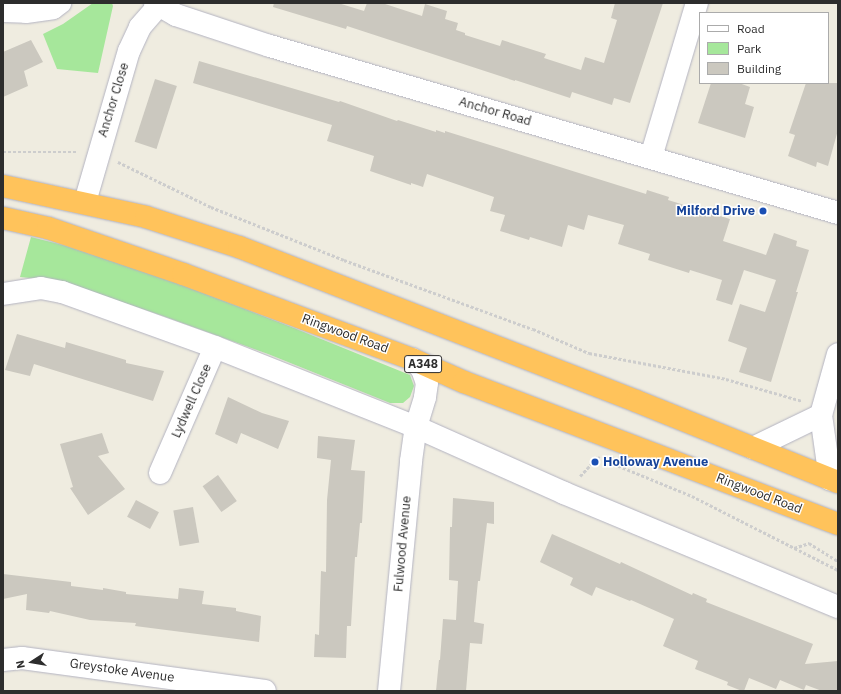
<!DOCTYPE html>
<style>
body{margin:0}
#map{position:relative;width:841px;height:694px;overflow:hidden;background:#efece0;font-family:"IBM Plex Sans",sans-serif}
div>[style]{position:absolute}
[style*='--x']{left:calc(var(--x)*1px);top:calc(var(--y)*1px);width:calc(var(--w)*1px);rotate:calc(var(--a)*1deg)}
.green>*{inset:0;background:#a6e79b}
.building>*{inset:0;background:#cbc8bf;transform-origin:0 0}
.path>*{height:2.5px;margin-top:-1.25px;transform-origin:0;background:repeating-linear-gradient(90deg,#cdcdcd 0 3px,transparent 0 5px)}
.roads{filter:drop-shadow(0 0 1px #b3b3c1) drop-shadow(0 0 1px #b3b3c1)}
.minor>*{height:22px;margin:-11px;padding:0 11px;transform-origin:11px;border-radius:11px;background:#fff}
.highway>*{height:22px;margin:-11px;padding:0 11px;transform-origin:11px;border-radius:11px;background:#ffc35b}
.dots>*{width:11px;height:11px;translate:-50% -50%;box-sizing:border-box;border:2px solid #fff;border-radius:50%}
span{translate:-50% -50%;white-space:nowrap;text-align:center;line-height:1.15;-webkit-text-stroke:3px #fff;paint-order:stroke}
.shield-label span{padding:1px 3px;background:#fff;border:1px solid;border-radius:3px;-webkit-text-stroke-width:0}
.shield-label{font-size:12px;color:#2d2d2d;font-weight:700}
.street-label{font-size:13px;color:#2d2d2d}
.transit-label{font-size:13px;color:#164399;font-weight:700}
.right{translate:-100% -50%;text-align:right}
.left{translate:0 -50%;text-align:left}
.frame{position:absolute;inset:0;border:4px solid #2d2d2d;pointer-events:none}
.legend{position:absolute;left:699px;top:12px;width:130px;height:72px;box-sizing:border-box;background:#fff;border:1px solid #ababab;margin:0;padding:5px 7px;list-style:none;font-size:12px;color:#2d2d2d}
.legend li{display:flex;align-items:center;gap:8px;height:20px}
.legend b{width:20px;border:1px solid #ababab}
.north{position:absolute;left:12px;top:642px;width:40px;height:40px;-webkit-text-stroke:3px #fff;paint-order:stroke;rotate:258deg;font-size:11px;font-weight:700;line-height:16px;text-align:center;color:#2d2d2d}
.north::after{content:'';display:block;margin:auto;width:14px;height:18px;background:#2d2d2d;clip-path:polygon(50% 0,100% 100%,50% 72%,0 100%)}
</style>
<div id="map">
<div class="green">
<i style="clip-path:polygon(93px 3px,112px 3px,113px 6px,98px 73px,57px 69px,43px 34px,63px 24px)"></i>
<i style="clip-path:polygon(31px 237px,63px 245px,167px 279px,294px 328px,410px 375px,414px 386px,410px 397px,403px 403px,390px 403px,268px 354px,163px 316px,59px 281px,20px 277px)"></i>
</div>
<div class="building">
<i style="clip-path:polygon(274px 3px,338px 3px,364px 11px,367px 3px,382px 3px,422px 16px,425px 4px,447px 11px,445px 19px,458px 23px,456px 30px,465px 33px,465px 35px,500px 46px,502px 40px,546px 54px,544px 58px,581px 70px,585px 57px,604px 63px,617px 20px,611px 18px,615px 3px,663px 3px,630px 103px,614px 98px,612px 105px,572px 92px,570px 98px,515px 80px,515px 81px,347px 26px,346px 29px,273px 7px)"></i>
<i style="clip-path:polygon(31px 40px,43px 62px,24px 71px,28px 86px,3px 97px,3px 52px)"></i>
<i style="clip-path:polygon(199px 61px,339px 102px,340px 101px,397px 121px,398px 120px,436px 132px,436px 130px,445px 133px,445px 131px,646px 194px,647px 190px,669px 197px,668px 200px,730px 219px,723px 241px,766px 255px,774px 233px,797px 241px,796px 246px,809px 250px,796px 292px,798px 292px,771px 382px,739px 372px,747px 348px,728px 341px,740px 304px,765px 312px,776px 280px,744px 270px,732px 305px,716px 300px,722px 280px,690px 270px,689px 273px,648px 260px,650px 254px,618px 244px,624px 225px,588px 215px,584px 230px,568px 225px,562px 247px,530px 237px,529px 240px,500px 231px,505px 215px,490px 211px,494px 197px,427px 174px,423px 187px,411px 183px,411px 185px,370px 171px,374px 156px,327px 141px,332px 125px,193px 83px)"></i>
<i style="left:155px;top:79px;width:23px;height:66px;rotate:18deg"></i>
<i style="clip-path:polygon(711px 83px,739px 83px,750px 87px,745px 104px,754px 107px,745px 138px,698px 123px)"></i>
<i style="clip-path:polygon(806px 83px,838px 83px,838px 130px,828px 166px,817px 162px,816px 167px,788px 156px,795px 135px,789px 133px)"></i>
<i style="clip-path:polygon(17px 334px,65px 348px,66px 342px,126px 360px,126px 363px,164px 371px,153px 401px,34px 364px,30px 376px,5px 370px)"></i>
<i style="clip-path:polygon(228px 397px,262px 413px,289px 421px,278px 449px,241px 433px,237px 444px,215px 434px)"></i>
<i style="clip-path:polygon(102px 433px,109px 453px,98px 456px,125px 489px,88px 515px,70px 488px,73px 487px,60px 444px)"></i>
<i style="clip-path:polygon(318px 436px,355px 440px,351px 470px,365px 471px,362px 523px,360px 523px,357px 557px,355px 557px,351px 626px,347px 626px,346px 658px,314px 657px,315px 634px,319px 635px,321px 571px,326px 572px,327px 500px,331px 460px,317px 458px)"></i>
<i style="left:218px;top:475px;width:32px;height:19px;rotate:54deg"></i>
<i style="clip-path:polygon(453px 498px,494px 502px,494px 524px,487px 523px,480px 581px,478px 581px,474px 622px,484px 624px,482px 644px,470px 643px,466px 691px,436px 691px,439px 660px,440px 660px,443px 619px,456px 620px,458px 581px,449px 580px,450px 527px,452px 527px)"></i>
<i style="left:136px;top:500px;width:26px;height:19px;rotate:28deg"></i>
<i style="left:193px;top:507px;width:36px;height:20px;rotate:80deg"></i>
<i style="clip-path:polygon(552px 534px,620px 564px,621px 562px,692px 595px,693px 593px,707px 599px,706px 602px,813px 644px,805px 664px,838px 661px,838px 691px,822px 691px,806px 685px,804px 690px,780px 680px,776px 689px,749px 678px,744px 691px,742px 691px,727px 685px,728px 682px,695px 669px,698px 661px,663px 646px,674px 619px,631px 600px,630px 601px,596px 587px,592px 596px,570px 585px,573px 578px,540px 562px)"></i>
<i style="clip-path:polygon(3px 574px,71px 582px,71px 586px,103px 590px,103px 588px,126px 592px,126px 594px,178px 599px,179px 588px,204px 591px,202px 604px,236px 608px,236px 611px,261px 616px,259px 642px,135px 626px,136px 623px,90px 620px,50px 611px,49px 613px,26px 610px,27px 594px,3px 599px)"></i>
</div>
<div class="path">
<i style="--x:3;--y:152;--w:75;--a:0"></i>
<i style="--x:118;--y:162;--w:103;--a:25.8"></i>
<i style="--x:211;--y:207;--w:143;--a:21.7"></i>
<i style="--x:344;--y:260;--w:201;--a:20.1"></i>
<i style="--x:533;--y:329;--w:61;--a:23.2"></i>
<i style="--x:589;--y:353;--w:139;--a:10.7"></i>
<i style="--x:726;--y:379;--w:79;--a:16.1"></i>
<i style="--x:609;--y:462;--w:90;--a:22.3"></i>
<i style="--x:692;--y:496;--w:164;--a:26.9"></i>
<i style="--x:580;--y:476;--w:26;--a:-47"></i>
<i style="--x:598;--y:457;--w:2;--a:27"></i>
<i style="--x:794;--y:548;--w:16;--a:-18"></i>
<i style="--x:809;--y:543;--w:34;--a:32"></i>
</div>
<div class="roads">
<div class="minor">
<i style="--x:155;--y:3;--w:24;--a:30"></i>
<i style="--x:176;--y:15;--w:99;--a:18.3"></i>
<i style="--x:270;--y:46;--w:592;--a:16.38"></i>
<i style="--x:3;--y:11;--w:23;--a:2"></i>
<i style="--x:26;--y:12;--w:27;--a:-8"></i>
<i style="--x:53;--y:8;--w:9;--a:-36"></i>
<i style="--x:651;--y:157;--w:161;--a:-73.4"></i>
<i style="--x:85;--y:202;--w:157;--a:-73.8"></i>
<i style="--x:129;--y:51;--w:26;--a:-65"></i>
<i style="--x:140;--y:27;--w:28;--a:-49"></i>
<i style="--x:3;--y:294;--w:38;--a:-9"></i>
<i style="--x:41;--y:288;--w:21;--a:11"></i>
<i style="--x:62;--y:292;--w:163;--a:19.8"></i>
<i style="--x:215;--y:347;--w:216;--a:21.7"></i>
<i style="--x:416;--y:427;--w:162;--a:24"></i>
<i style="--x:564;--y:493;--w:297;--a:22.6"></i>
<i style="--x:821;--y:415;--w:63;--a:-74.4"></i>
<i style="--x:753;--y:448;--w:76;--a:-25.9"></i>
<i style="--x:821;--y:415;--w:65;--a:82"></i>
<i style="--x:160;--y:473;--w:137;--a:-66.4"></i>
<i style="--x:3;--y:660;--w:19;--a:-6"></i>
<i style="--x:22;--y:658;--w:245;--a:7.7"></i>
<i style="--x:389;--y:691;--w:231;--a:-84.5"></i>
<i style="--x:411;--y:461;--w:34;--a:-82"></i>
<i style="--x:416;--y:427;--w:31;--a:-73"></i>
<i style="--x:425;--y:397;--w:14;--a:-82"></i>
<i style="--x:427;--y:383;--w:15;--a:-110"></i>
<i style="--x:422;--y:369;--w:14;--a:-135"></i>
</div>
<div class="highway">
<i style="--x:3;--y:186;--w:146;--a:12.2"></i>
<i style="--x:146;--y:217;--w:98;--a:17.9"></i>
<i style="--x:239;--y:247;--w:426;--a:21.2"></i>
<i style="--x:636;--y:401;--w:218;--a:21.9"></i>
<i style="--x:3;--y:218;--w:46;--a:12.5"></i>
<i style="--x:48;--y:228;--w:143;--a:18.8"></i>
<i style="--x:183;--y:274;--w:244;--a:20.4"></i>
<i style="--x:412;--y:359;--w:57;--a:23.9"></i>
<i style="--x:464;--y:382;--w:400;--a:20.8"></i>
</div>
</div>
<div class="dots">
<i style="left:763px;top:211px;background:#1a4fb4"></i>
<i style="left:595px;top:462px;background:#1a4fb4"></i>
</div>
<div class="shield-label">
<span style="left:423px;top:364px">A348</span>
</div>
<div class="street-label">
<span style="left:114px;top:100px;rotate:-73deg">Anchor Close</span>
<span style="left:495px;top:112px;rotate:16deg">Anchor Road</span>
<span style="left:345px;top:334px;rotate:20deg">Ringwood Road</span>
<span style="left:192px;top:401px;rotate:-66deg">Lydwell Close</span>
<span style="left:759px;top:494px;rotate:21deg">Ringwood Road</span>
<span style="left:403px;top:544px;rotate:-85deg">Fulwood Avenue</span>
<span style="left:122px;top:671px;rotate:8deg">Greystoke Avenue</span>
</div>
<div class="transit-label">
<span class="right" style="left:755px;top:211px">Milford Drive</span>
<span class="left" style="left:603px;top:462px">Holloway Avenue</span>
</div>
<div class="frame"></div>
<ul class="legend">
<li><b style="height:5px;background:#fff"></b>Road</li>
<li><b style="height:11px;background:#a6e79b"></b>Park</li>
<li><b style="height:11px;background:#cbc8bf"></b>Building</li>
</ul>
<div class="north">N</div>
</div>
